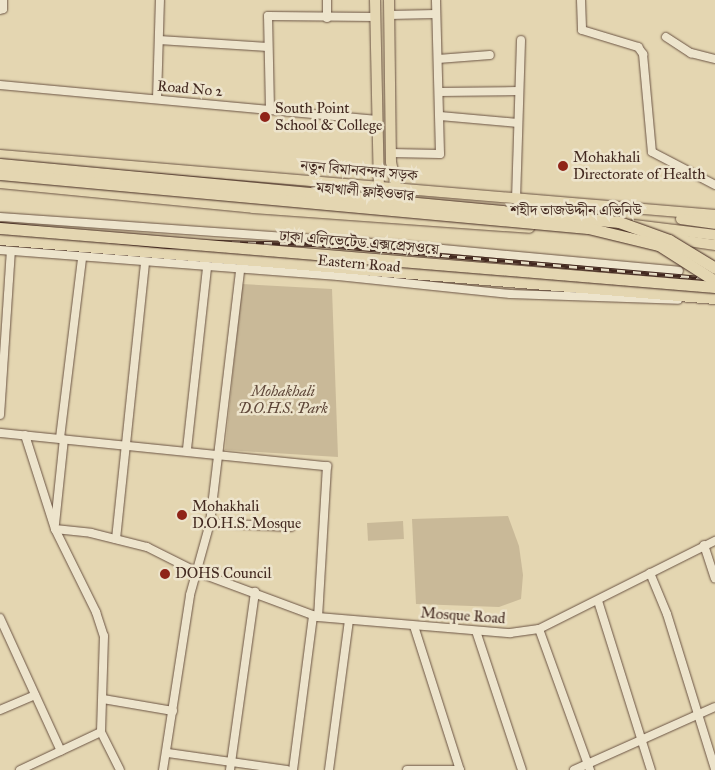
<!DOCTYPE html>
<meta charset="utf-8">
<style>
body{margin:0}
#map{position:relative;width:715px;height:770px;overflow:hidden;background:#e4d6b1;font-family:"IM FELL Great Primer","Noto Serif Bengali",serif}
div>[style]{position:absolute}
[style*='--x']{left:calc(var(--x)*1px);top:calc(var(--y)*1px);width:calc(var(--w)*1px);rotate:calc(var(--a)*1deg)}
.green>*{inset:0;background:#c9b998;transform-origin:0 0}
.roads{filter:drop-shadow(0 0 1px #6b5444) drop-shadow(0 0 1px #6b5444)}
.minor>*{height:8px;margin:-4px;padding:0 4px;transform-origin:4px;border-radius:4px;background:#ede4cc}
.major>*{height:10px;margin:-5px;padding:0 5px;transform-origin:5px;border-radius:5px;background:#e4d6b1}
.highway>*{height:11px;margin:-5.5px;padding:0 5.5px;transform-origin:5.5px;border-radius:5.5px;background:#e4d6b1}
.tram>*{height:1px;margin:-0.5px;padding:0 0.5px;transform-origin:0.5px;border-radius:0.5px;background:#432920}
.rail>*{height:4.5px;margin-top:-2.25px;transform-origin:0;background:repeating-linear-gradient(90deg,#ede4cc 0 8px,#432920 0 16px);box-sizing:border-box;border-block:1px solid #432920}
.bridges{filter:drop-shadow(0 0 1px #432920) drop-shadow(0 0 1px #432920)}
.highway-bridge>*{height:11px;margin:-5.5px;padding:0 5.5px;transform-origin:5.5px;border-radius:5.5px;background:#e4d6b1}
.dots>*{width:14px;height:14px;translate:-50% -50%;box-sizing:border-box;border:2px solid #ede4cc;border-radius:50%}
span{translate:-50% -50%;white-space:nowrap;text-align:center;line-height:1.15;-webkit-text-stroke:5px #ede4cc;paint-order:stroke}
.street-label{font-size:15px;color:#432920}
.poi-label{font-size:15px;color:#432920}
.left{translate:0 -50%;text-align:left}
.park-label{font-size:15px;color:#5e4638;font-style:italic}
</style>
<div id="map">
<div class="green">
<i style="clip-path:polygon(242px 284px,332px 289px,338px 457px,225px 450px)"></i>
<i style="clip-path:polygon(508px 516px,519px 546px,523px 575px,521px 599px,499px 607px,416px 604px,412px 519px)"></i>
<i style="left:403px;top:521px;width:18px;height:36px;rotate:87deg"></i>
</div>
<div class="roads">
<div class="minor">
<i style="--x:327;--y:0;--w:18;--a:90"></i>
<i style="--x:581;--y:0;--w:30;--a:88"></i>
<i style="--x:582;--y:30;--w:59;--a:16.9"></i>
<i style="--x:638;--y:47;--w:9;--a:54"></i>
<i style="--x:643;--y:54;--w:98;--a:84.8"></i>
<i style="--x:652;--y:152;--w:71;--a:27.6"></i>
<i style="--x:0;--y:10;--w:3;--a:-18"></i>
<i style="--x:3;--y:9;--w:9;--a:-90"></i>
<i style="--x:389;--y:15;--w:47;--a:-1.2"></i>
<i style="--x:666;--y:37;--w:30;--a:33"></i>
<i style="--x:691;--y:53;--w:25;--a:14"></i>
<i style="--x:159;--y:40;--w:109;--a:3.7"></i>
<i style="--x:438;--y:59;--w:52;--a:-4.4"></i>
<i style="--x:0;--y:85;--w:379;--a:5.3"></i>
<i style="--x:439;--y:92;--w:79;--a:-0.7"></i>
<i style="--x:157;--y:99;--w:99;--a:-88.3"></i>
<i style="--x:270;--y:110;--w:94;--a:-91.2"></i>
<i style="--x:268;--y:16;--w:108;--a:0.5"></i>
<i style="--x:440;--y:116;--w:78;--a:5.1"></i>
<i style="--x:390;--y:153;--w:50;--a:1.1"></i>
<i style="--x:440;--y:154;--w:154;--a:-91.5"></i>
<i style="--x:516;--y:200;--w:160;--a:-88.2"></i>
<i style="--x:0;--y:217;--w:412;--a:4"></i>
<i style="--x:411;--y:246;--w:269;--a:5.3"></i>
<i style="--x:0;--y:250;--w:339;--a:4.4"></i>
<i style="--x:338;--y:276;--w:173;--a:6"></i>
<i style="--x:510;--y:294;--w:168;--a:2"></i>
<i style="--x:0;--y:415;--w:164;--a:-86.2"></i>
<i style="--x:0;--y:433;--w:329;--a:5.8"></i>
<i style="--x:327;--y:466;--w:151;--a:93.4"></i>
<i style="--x:25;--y:435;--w:99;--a:72.3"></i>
<i style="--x:55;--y:529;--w:93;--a:63.7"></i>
<i style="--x:96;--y:612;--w:25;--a:72"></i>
<i style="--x:104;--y:636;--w:96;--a:91.8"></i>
<i style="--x:101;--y:732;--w:42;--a:63.4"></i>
<i style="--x:60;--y:438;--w:181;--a:-83"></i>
<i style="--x:187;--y:449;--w:183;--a:-83.7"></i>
<i style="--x:210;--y:523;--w:81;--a:2.8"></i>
<i style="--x:55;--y:524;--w:85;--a:-84"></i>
<i style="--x:55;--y:529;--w:36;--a:6"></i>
<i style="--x:91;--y:533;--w:58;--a:14"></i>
<i style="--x:147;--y:547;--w:56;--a:26.6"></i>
<i style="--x:197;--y:572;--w:129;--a:20.4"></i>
<i style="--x:318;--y:617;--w:193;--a:4.8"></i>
<i style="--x:510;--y:633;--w:29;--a:-8"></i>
<i style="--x:539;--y:629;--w:197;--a:-26.6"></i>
<i style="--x:116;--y:539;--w:278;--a:-84"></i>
<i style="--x:704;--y:545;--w:35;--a:72"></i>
<i style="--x:650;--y:573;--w:44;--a:67.5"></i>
<i style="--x:667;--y:614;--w:162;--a:72.8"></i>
<i style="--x:598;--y:601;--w:177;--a:72.6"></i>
<i style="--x:0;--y:618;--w:146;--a:65.4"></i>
<i style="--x:414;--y:626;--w:151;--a:72.3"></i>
<i style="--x:539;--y:629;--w:150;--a:70.1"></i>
<i style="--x:476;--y:631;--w:146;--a:71.7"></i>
<i style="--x:103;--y:699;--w:71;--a:9.7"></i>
<i style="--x:0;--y:710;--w:38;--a:-23"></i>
<i style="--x:168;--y:753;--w:120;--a:8.1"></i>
<i style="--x:20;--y:770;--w:89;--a:-25.1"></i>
<i style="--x:163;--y:770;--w:177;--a:-81.2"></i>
<i style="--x:190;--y:595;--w:75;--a:-74.5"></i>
<i style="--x:210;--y:523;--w:255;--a:-83.2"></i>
<i style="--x:230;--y:770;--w:180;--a:-82"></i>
<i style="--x:293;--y:770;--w:156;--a:-82.6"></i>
<i style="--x:329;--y:770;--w:151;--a:-82.4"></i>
<i style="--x:407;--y:770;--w:53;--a:0"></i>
<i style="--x:574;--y:770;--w:154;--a:-24.1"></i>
</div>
<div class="major">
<i style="--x:375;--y:0;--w:194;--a:88.8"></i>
<i style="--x:389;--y:0;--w:162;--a:89.3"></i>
<i style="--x:391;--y:162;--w:34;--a:78"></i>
<i style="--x:0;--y:155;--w:718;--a:4.8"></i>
<i style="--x:0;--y:183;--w:254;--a:5.6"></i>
<i style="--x:253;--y:208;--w:277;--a:4.1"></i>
<i style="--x:681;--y:219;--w:34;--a:8"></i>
<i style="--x:634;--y:225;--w:82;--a:7"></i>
<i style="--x:667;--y:238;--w:49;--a:8.3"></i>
</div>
<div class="highway">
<i style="--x:0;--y:239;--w:717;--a:4.72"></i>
</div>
</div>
<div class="tram">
<i style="--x:0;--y:231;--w:168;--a:5.8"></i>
<i style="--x:167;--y:248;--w:147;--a:1.2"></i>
<i style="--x:314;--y:251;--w:403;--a:5"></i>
</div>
<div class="rail">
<i style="--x:0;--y:224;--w:169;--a:5.8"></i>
<i style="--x:168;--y:241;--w:146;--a:1.2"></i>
<i style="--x:314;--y:244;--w:403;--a:5"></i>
</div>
<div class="bridges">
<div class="highway-bridge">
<i style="--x:0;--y:164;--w:622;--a:5.35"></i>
<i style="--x:619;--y:222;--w:53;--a:19.8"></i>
<i style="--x:669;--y:240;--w:54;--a:31.3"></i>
<i style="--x:0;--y:174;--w:590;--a:5.25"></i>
<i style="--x:588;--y:228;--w:73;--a:13.5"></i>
<i style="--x:659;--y:245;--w:67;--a:32.7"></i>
<i style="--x:0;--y:228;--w:717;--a:4.72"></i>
</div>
</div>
<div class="dots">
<i style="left:265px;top:117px;background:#8f2418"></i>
<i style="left:563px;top:166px;background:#8f2418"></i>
<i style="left:182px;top:515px;background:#8f2418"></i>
<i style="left:165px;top:574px;background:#8f2418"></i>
</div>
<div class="street-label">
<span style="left:190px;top:89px;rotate:5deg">Road No 2</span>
<span style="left:359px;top:171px;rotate:5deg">নতুন বিমানবন্দর সড়ক</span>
<span style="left:365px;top:192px;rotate:5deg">মহাখালী ফ্লাইওভার</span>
<span style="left:576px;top:211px">শহীদ তাজউদ্দীন এভিনিউ</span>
<span style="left:359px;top:243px;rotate:5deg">ঢাকা এলিভেটেড এক্সপ্রেসওয়ে</span>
<span style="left:359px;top:264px;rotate:5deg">Eastern Road</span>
<span style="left:463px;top:616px;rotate:4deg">Mosque Road</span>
</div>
<div class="poi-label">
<span class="left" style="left:275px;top:117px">South Point<br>School &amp; College</span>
<span class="left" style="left:573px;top:166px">Mohakhali<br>Directorate of Health</span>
<span class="left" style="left:192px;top:515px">Mohakhali<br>D.O.H.S. Mosque</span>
<span class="left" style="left:175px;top:574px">DOHS Council</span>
</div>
<div class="park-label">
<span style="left:283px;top:400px">Mohakhali<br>D.O.H.S. Park</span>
</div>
</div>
